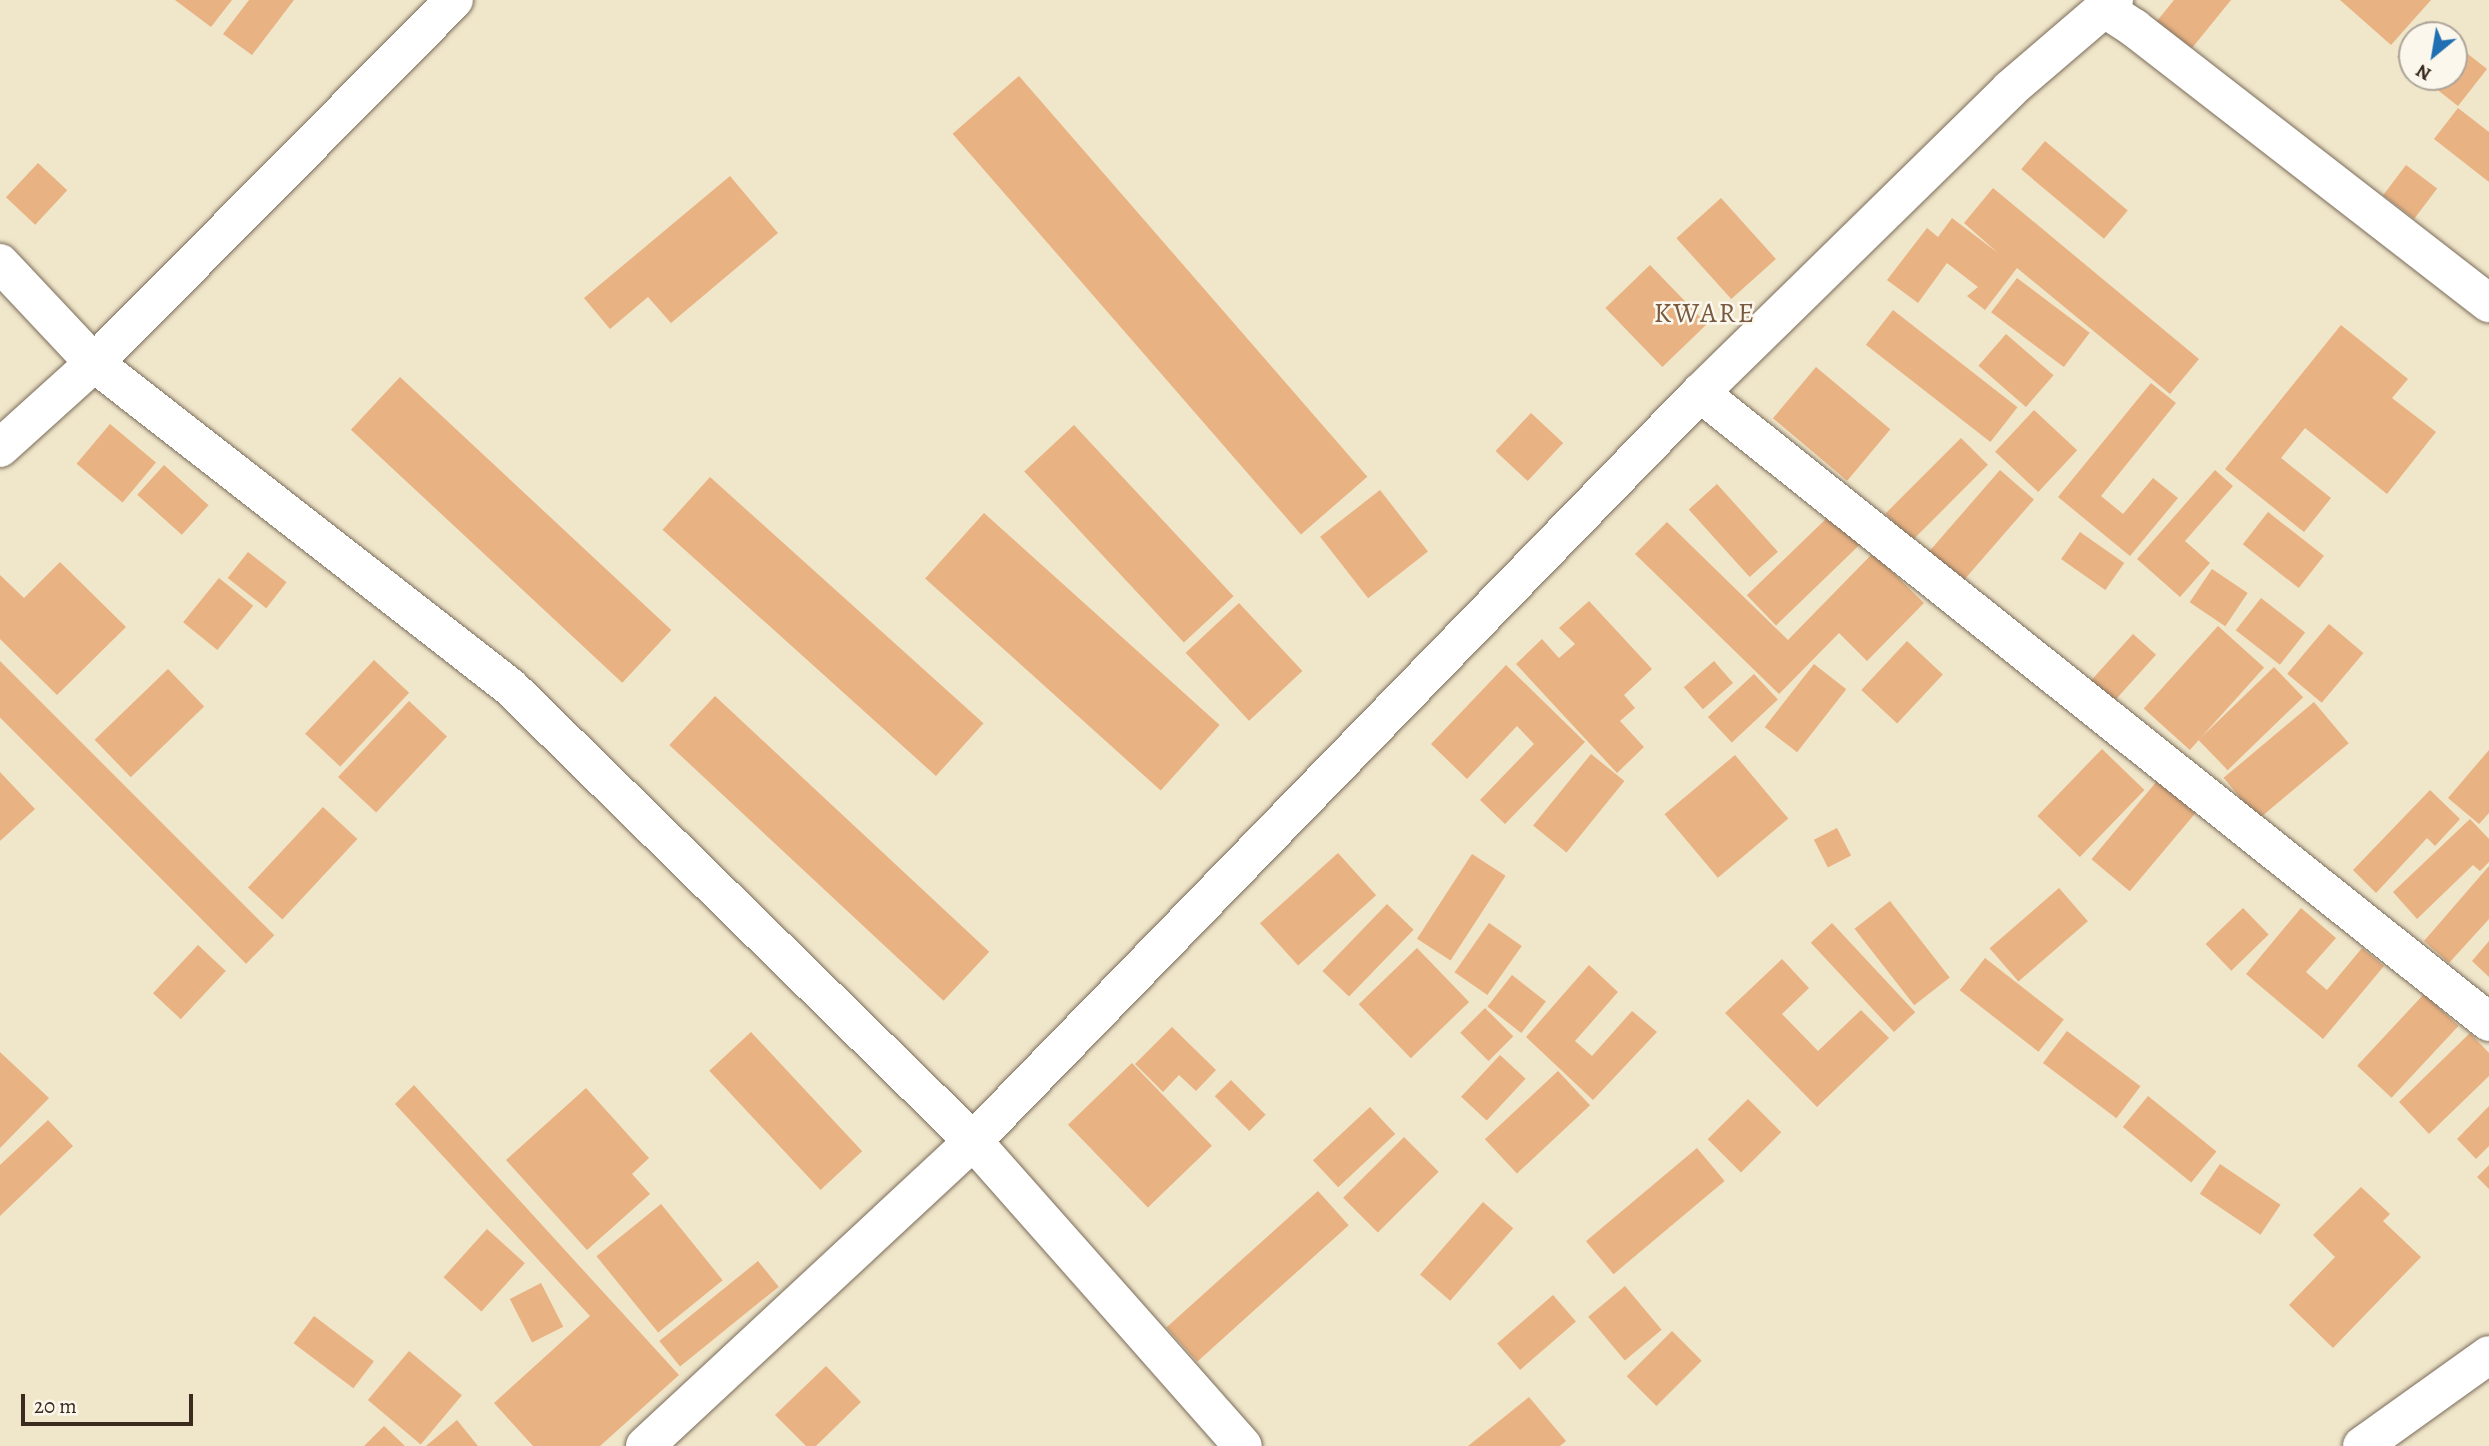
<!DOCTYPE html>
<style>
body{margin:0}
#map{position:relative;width:2489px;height:1446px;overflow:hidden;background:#f0e6ca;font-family:Alegreya,serif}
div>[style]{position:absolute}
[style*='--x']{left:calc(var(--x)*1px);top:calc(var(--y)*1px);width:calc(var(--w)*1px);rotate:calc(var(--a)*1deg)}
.building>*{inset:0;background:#e9b283;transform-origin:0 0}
.roads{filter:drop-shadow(0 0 2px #7a6c5a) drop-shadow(0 0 2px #7a6c5a)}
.minor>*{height:38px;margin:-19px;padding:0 19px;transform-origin:19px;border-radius:19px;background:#fff}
span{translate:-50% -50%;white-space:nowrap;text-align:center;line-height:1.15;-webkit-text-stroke:5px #fbf7ec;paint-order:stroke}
.quarter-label{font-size:28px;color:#785a41;letter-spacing:2px}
.north{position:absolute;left:2398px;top:21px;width:70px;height:70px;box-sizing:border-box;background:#fbf7ec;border:2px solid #aea59a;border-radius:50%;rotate:210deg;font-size:19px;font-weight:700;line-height:28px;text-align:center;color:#3b2a1e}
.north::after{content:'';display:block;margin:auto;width:24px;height:32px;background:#1f6fb2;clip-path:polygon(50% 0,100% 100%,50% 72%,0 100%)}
.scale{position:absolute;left:21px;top:1394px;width:172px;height:32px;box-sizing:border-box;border:4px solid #3b2a1e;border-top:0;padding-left:9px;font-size:21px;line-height:24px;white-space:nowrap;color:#3b2a1e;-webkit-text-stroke:5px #fbf7ec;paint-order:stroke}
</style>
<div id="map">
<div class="building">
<i style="clip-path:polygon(175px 0,232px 0,211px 27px)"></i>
<i style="clip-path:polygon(249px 0,294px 0,252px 55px,223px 34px)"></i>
<i style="clip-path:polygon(2174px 0,2231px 0,2192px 48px,2157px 21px)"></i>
<i style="clip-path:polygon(2340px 0,2431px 0,2391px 45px)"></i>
<i style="clip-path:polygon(2426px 21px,2444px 35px,2414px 35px)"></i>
<i style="clip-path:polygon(2412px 38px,2412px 70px,2397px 57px)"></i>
<i style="clip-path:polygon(2454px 43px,2487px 69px,2458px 106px,2421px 77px,2454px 77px)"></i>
<i style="left:1019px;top:76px;width:531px;height:88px;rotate:49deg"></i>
<i style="clip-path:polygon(2458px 108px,2489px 132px,2489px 182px,2434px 139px)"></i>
<i style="left:2045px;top:141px;width:108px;height:37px;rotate:40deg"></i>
<i style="left:38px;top:163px;width:40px;height:47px;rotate:43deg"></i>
<i style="left:2406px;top:165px;width:39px;height:38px;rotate:37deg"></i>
<i style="clip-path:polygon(730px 176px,778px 233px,671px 323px,648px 297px,610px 329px,584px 298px)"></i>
<i style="clip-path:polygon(1993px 188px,2199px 359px,2170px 394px,2017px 268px,1985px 310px,1967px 296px,1978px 287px,1947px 263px,1918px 303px,1887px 280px,1927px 228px,1938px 237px,1952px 218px,1998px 253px,1964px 223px)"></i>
<i style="left:1721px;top:198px;width:82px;height:60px;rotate:48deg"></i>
<i style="left:1650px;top:265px;width:82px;height:62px;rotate:46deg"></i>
<i style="left:2017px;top:278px;width:91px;height:43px;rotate:37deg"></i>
<i style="left:1893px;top:310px;width:158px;height:44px;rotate:38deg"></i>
<i style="clip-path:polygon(2341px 325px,2408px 379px,2392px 398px,2436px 432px,2387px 494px,2305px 428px,2281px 458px,2331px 498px,2304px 532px,2225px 469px)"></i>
<i style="left:2006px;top:334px;width:63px;height:42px;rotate:41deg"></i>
<i style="left:1816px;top:367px;width:97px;height:67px;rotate:40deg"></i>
<i style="left:400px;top:377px;width:371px;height:72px;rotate:43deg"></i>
<i style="clip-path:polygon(2151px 383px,2176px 403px,2101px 496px,2123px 514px,2153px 478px,2178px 498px,2130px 556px,2058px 497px)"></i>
<i style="left:2034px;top:410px;width:59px;height:57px;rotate:43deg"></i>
<i style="left:1531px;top:413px;width:44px;height:52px;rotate:43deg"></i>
<i style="left:110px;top:424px;width:60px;height:52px;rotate:40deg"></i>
<i style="left:1074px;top:425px;width:234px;height:68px;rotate:47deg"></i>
<i style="left:1961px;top:438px;width:38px;height:107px;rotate:45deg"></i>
<i style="left:164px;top:465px;width:60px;height:40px;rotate:42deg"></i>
<i style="left:2000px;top:470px;width:45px;height:110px;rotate:41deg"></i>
<i style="clip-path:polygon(2215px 470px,2233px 486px,2185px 541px,2210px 563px,2180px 597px,2137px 559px)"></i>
<i style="left:710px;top:477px;width:368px;height:71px;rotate:42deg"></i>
<i style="left:1717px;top:484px;width:91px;height:38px;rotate:48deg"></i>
<i style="left:1380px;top:490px;width:78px;height:76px;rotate:52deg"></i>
<i style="left:2268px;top:512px;width:71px;height:41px;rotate:38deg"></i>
<i style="left:984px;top:513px;width:317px;height:88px;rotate:42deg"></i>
<i style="left:1831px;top:514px;width:42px;height:117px;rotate:46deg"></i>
<i style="clip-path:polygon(1667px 522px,1788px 640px,1873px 553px,1924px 603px,1867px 661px,1839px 633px,1779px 694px,1635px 554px)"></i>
<i style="left:2080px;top:532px;width:54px;height:33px;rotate:35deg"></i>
<i style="left:248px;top:552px;width:49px;height:33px;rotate:38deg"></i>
<i style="clip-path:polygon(60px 562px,126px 627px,57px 695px,0 639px,0 575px,24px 598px)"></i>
<i style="left:2212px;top:569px;width:43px;height:40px;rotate:34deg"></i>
<i style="left:219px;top:578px;width:44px;height:57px;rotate:39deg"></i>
<i style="left:2261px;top:598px;width:56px;height:41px;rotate:38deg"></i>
<i style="clip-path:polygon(1589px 601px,1652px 669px,1624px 695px,1635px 708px,1620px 721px,1644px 747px,1617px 773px,1516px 664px,1542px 639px,1559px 658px,1575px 644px,1559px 628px)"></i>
<i style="left:1239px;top:603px;width:93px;height:73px;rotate:47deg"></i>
<i style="left:2329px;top:624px;width:45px;height:65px;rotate:40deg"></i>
<i style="left:2218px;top:626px;width:62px;height:111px;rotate:42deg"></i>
<i style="left:2133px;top:634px;width:31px;height:64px;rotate:42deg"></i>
<i style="left:1907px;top:641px;width:49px;height:67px;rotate:43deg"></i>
<i style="left:374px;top:660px;width:48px;height:101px;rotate:43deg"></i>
<i style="left:0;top:661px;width:388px;height:40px;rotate:45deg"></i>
<i style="left:1714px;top:661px;width:29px;height:40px;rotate:49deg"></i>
<i style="left:1814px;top:664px;width:41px;height:80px;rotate:38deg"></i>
<i style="clip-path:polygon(1506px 665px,1585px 742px,1505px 824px,1480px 800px,1534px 744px,1517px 726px,1467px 779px,1431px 744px)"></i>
<i style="left:2274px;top:667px;width:42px;height:105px;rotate:46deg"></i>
<i style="left:168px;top:669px;width:52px;height:102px;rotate:46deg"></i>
<i style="left:1754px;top:674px;width:35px;height:63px;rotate:47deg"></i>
<i style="left:715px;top:696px;width:375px;height:67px;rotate:43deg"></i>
<i style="left:409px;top:701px;width:52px;height:104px;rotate:43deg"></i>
<i style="left:2314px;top:702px;width:54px;height:118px;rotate:50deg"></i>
<i style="left:2102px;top:749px;width:59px;height:93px;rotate:44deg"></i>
<i style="clip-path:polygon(2489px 750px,2489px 813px,2479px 824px,2448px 798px)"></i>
<i style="left:1591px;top:754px;width:43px;height:92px;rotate:39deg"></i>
<i style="left:1735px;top:755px;width:83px;height:92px;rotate:50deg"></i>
<i style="clip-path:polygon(0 772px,35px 809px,0 841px)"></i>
<i style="left:2157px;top:781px;width:50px;height:102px;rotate:40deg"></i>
<i style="clip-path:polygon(2430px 790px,2460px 819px,2435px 846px,2427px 838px,2376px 893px,2353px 870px)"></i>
<i style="left:323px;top:807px;width:47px;height:110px;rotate:43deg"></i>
<i style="clip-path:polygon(2470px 819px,2489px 839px,2489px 862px,2480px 871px,2473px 865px,2417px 919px,2393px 892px)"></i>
<i style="left:1837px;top:828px;width:31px;height:26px;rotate:63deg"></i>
<i style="left:1338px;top:853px;width:57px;height:105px;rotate:48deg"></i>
<i style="left:1472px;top:854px;width:40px;height:101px;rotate:33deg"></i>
<i style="clip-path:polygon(2489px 866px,2489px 919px,2449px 963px,2424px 941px)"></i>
<i style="left:2059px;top:888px;width:44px;height:92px;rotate:49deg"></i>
<i style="left:1890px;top:901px;width:97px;height:45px;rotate:52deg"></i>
<i style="left:1387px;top:904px;width:37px;height:93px;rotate:44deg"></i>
<i style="left:2243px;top:908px;width:37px;height:52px;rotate:46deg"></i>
<i style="clip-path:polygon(2301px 908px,2336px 938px,2306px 972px,2327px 990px,2362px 948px,2384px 966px,2323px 1039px,2246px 974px)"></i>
<i style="left:1489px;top:923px;width:40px;height:60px;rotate:35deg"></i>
<i style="left:1832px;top:923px;width:122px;height:29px;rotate:47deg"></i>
<i style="clip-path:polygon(2489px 941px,2489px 977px,2472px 961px)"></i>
<i style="left:198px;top:945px;width:38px;height:66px;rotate:43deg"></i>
<i style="left:1417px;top:948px;width:75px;height:81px;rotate:46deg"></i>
<i style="left:1985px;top:958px;width:100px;height:41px;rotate:38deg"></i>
<i style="clip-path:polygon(1782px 959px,1809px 988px,1782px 1014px,1818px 1051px,1861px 1010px,1889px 1038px,1817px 1107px,1725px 1013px)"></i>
<i style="clip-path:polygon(1589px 965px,1618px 992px,1575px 1041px,1592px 1056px,1632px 1011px,1657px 1032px,1593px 1100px,1526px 1037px)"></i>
<i style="left:1512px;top:975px;width:43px;height:40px;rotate:38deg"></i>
<i style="left:2424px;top:994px;width:47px;height:98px;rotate:43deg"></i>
<i style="left:1485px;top:1008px;width:40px;height:35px;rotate:45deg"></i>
<i style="clip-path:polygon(1172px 1027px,1216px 1070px,1196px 1091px,1179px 1075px,1163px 1092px,1135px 1064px)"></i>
<i style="left:2067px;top:1031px;width:92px;height:40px;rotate:37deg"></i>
<i style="left:751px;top:1032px;width:163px;height:57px;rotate:47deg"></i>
<i style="clip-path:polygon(2470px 1033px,2489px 1053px,2489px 1076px,2429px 1134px,2399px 1102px)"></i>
<i style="clip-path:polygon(0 1052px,49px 1098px,0 1148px)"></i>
<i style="left:1500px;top:1055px;width:35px;height:57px;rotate:43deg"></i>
<i style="left:1132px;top:1063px;width:115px;height:89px;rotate:46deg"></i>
<i style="left:1558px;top:1071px;width:47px;height:100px;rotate:47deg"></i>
<i style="left:1231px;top:1080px;width:49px;height:23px;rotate:45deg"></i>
<i style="clip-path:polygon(414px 1085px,679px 1375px,600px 1446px,533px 1446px,494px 1403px,590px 1316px,395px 1104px)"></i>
<i style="clip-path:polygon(586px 1088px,649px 1158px,632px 1174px,650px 1194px,587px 1250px,506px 1160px)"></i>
<i style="left:2148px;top:1096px;width:88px;height:40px;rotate:39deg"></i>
<i style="left:1748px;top:1099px;width:47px;height:57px;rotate:45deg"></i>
<i style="clip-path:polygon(2489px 1106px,2489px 1146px,2476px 1159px,2457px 1139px)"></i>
<i style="left:1370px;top:1107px;width:37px;height:78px;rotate:47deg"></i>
<i style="clip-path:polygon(48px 1120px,73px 1146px,0 1216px,0 1165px)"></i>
<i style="left:1404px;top:1137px;width:49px;height:86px;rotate:45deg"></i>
<i style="left:1697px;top:1148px;width:43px;height:145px;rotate:50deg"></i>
<i style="left:2220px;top:1164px;width:73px;height:36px;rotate:34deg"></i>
<i style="clip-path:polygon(2489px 1165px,2489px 1189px,2477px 1177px)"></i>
<i style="clip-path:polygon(2361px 1187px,2390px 1214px,2383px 1221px,2421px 1257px,2333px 1348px,2289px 1305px,2335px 1257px,2313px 1235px)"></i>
<i style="left:1318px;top:1191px;width:46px;height:204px;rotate:48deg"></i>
<i style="left:1483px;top:1202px;width:40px;height:96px;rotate:41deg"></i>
<i style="left:661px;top:1204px;width:98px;height:83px;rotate:51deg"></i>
<i style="left:487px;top:1229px;width:51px;height:65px;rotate:42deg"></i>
<i style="left:758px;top:1261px;width:33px;height:127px;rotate:51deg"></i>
<i style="left:541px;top:1283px;width:49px;height:35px;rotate:63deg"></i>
<i style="left:1625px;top:1286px;width:57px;height:48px;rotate:50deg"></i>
<i style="left:1553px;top:1295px;width:35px;height:74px;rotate:49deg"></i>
<i style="left:314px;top:1316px;width:75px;height:34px;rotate:37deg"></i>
<i style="left:1672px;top:1331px;width:42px;height:64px;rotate:45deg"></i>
<i style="left:409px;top:1351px;width:69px;height:64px;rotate:40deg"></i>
<i style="clip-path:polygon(826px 1366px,861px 1402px,816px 1446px,806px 1446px,775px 1415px)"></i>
<i style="clip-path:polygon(1529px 1397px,1566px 1441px,1560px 1446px,1468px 1446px)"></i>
<i style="clip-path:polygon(457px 1420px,478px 1446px,426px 1446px)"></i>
<i style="clip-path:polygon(384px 1426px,405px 1446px,364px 1446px)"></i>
</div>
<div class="roads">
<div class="minor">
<i style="--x:2105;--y:9;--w:35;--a:33"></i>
<i style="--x:2134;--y:28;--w:449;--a:37.8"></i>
<i style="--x:0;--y:263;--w:137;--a:46.8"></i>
<i style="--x:94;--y:363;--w:527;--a:37.91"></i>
<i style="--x:510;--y:687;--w:648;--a:44.44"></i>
<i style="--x:973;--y:1141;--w:407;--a:48.5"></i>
<i style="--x:1700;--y:393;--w:1009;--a:38.56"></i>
<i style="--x:0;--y:448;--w:127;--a:-42.1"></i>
<i style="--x:94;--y:363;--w:511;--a:-45.24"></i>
<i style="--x:645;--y:1446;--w:448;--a:-42.9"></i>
<i style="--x:973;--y:1141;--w:1043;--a:-45.82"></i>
<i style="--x:1700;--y:393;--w:434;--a:-44.4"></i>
<i style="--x:2010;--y:89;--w:137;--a:-40.6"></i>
<i style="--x:2362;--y:1446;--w:156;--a:-35.6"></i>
</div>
</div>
<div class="quarter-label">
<span style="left:1705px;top:313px">KWARE</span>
</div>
<div class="north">N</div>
<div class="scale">20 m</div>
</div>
